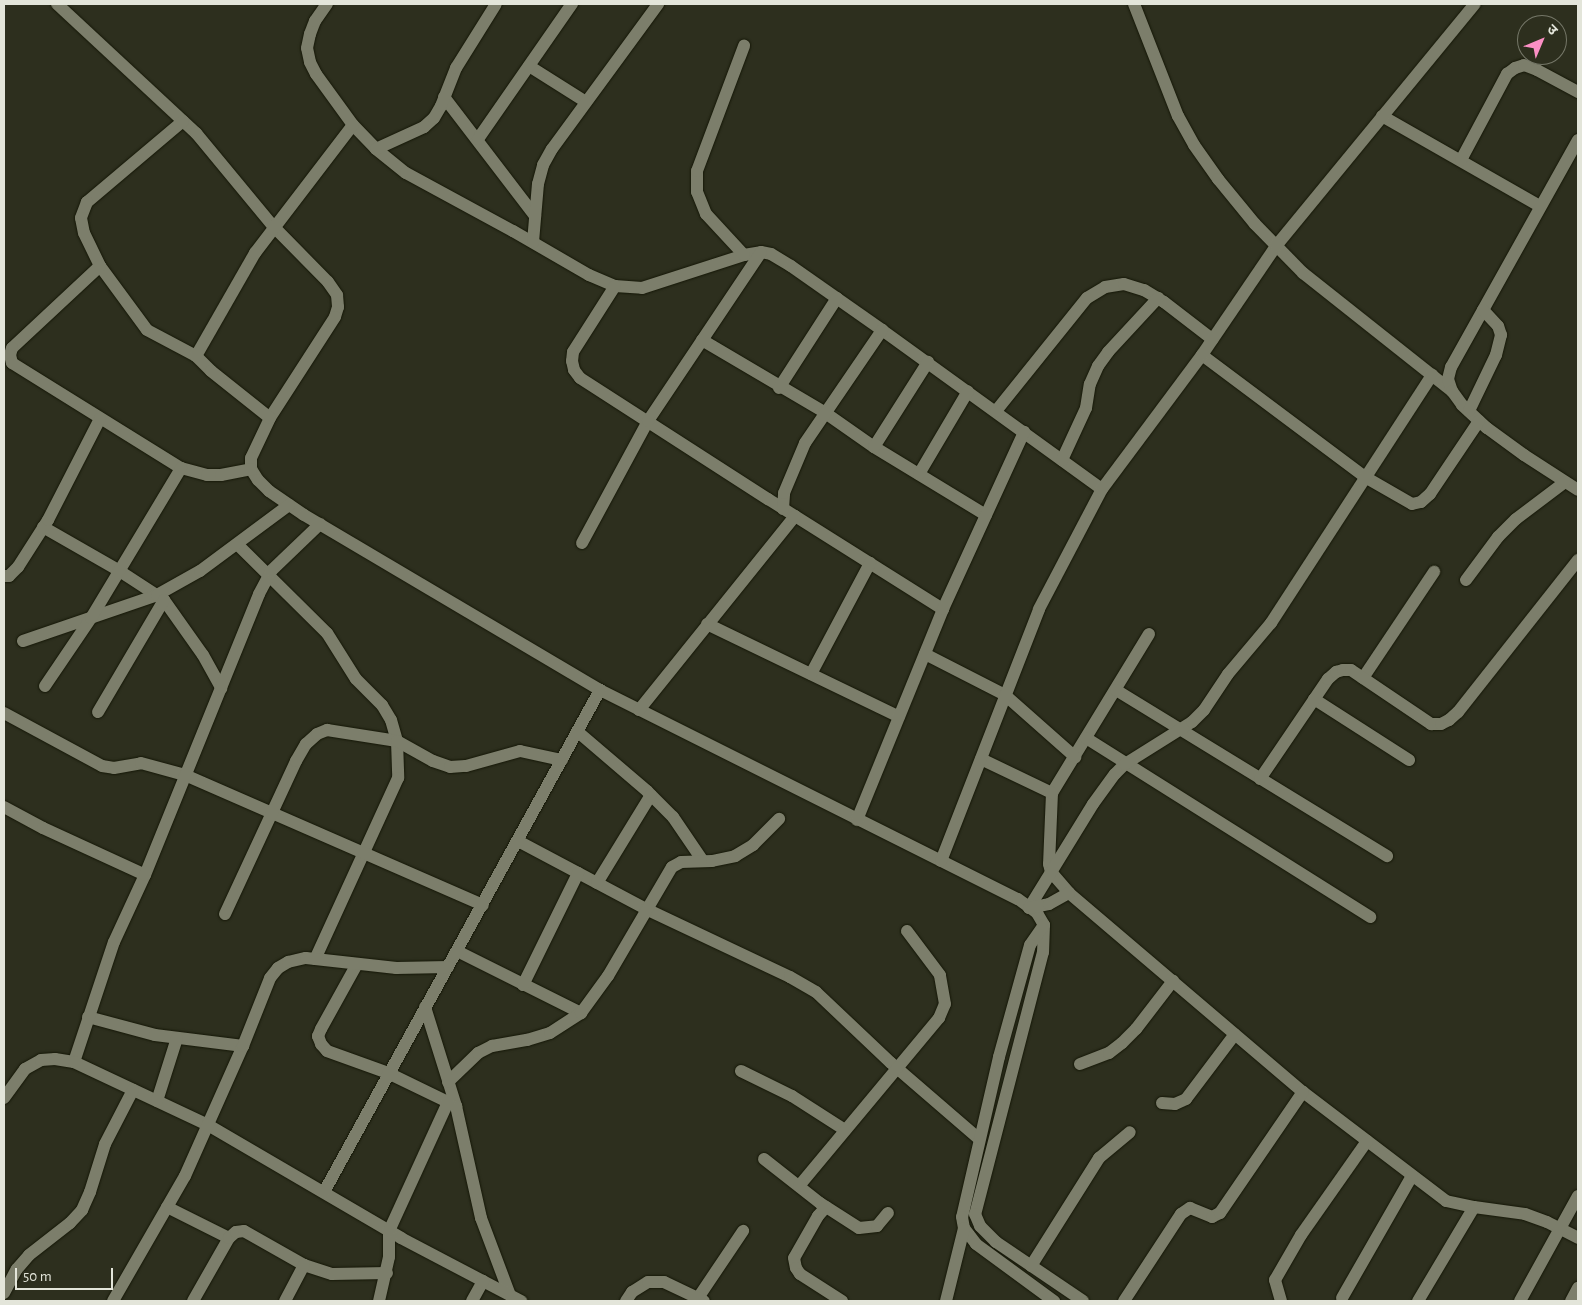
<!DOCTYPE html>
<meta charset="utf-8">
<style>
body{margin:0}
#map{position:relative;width:1582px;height:1305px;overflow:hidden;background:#2d2f1e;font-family:"Alegreya Sans","Noto Sans Devanagari",sans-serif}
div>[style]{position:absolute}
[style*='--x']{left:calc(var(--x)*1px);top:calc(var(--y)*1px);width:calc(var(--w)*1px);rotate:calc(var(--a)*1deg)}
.roads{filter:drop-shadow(0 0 1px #151707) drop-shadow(0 0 1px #151707)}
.minor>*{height:12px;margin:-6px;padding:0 6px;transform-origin:6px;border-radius:6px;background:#7c7e6b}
span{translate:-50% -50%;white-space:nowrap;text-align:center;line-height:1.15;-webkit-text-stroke:5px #2d2f1e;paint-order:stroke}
.frame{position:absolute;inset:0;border:5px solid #e3e5da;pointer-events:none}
.north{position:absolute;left:1517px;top:15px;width:50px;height:50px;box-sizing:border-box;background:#2d2f1e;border:1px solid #767869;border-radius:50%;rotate:45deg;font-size:14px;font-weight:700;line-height:20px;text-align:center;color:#e3e5da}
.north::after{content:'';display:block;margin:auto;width:18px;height:22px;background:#fb8fc4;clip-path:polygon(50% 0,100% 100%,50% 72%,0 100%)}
.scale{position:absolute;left:15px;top:1268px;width:98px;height:22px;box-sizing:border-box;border:2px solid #e3e5da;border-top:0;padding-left:6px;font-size:15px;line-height:18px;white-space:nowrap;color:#e3e5da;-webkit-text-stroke:4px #2d2f1e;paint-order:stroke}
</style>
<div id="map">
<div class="roads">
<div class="minor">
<i style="--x:57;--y:4;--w:190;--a:42.9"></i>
<i style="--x:196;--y:133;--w:121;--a:50.4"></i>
<i style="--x:273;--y:226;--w:78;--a:45.5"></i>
<i style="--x:328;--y:282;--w:16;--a:55"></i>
<i style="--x:337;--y:295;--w:12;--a:85"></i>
<i style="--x:338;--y:307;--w:10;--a:107"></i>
<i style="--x:335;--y:317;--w:120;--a:122.8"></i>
<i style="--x:270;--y:418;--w:44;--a:115.4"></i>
<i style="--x:251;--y:458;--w:11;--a:90"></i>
<i style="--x:251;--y:469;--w:13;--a:58"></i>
<i style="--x:258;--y:480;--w:16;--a:45"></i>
<i style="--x:269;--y:491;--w:42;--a:34.4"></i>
<i style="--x:304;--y:515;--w:344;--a:30.6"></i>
<i style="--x:600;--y:690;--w:467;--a:26.6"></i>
<i style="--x:1018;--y:899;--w:24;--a:36"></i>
<i style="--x:1037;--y:913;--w:14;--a:60"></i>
<i style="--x:1044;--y:925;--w:27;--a:92"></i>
<i style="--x:1043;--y:952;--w:271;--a:104.5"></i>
<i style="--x:975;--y:1214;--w:13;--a:67"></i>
<i style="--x:980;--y:1226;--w:23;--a:45"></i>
<i style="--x:996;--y:1242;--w:105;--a:34.1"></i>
<i style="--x:1134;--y:4;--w:120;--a:68.6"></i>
<i style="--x:1178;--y:116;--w:33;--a:61"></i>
<i style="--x:1194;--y:145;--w:42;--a:54.8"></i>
<i style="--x:1218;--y:179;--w:58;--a:50.6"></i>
<i style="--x:1255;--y:224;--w:69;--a:45.6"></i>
<i style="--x:1303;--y:273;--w:190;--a:38.4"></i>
<i style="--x:529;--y:66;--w:67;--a:32.3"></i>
<i style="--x:444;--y:97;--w:150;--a:52.6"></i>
<i style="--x:1382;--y:116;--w:182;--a:29.7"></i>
<i style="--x:183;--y:121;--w:126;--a:139.8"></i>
<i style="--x:87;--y:202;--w:17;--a:111"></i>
<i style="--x:81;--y:218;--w:15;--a:79"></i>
<i style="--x:84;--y:233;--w:37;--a:64"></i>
<i style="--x:100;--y:266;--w:79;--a:53.7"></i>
<i style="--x:147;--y:330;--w:55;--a:28"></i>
<i style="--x:196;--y:356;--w:21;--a:45"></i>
<i style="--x:211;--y:371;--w:75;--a:38.5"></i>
<i style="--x:353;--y:125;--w:33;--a:46"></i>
<i style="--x:376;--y:149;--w:38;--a:39"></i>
<i style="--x:406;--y:173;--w:122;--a:28.5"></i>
<i style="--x:513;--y:231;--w:88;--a:30.1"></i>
<i style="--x:589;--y:275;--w:28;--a:23"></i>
<i style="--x:615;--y:286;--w:27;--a:4"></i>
<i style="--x:642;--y:288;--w:107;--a:-17.9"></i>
<i style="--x:744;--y:255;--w:17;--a:-10"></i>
<i style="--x:761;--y:252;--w:10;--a:11"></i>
<i style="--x:771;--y:254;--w:23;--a:31"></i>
<i style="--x:791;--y:266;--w:111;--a:35.1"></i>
<i style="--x:882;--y:330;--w:271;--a:35.9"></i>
<i style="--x:478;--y:139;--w:165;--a:-55.2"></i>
<i style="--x:1578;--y:140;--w:260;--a:119.2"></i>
<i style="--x:1451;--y:367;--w:12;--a:104"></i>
<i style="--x:1448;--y:379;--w:13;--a:72"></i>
<i style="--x:1452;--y:391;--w:17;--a:54"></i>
<i style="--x:1462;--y:405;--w:34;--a:43"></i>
<i style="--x:1487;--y:428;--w:46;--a:36.1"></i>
<i style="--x:1524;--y:455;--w:64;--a:32.9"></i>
<i style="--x:376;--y:149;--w:53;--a:-24.6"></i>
<i style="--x:424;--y:127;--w:13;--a:-42"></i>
<i style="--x:434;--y:118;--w:14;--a:-60"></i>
<i style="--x:441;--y:106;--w:41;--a:-68.5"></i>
<i style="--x:456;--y:68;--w:75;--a:-58"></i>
<i style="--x:1461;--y:160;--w:98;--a:-61.9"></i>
<i style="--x:1507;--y:74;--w:10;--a:-37"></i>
<i style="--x:1515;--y:68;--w:9;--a:-18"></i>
<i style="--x:1524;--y:65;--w:14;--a:21"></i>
<i style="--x:1537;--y:70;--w:47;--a:28.2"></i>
<i style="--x:533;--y:242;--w:58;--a:-85.1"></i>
<i style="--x:538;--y:184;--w:20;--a:-75"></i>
<i style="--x:543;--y:165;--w:18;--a:-61"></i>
<i style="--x:552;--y:149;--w:180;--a:-53.8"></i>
<i style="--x:744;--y:255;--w:56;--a:-132.8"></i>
<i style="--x:706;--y:214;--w:24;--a:-112"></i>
<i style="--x:697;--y:192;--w:21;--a:-90"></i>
<i style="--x:697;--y:171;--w:134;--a:-69.4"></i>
<i style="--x:100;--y:266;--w:120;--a:137"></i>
<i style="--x:12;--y:348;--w:7;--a:106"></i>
<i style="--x:10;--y:355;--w:8;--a:76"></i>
<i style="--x:12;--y:363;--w:199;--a:31.9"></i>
<i style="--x:181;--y:468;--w:27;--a:15"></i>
<i style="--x:207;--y:475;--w:14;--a:0"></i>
<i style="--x:221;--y:475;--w:31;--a:-11"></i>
<i style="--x:615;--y:286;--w:78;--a:122.5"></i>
<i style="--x:573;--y:352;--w:9;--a:96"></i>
<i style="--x:572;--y:361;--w:9;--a:77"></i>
<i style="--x:574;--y:370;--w:10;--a:53"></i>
<i style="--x:580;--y:378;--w:224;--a:32.8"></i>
<i style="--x:768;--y:499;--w:207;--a:32.2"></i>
<i style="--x:702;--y:340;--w:142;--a:30.5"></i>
<i style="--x:824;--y:412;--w:61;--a:35"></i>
<i style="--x:874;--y:447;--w:131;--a:31.3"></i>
<i style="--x:1202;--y:355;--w:204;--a:36.8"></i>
<i style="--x:1365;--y:477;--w:54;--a:29.9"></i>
<i style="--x:1412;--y:504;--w:9;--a:-13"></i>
<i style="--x:1421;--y:502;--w:12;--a:-42"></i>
<i style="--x:1430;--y:494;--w:88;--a:-56.1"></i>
<i style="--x:196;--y:356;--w:119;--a:-60.2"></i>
<i style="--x:255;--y:253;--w:161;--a:-52.6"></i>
<i style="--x:353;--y:125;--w:63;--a:-126"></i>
<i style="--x:316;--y:74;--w:13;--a:-117"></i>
<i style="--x:310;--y:62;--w:14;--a:-102"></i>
<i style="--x:307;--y:48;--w:14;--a:-78"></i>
<i style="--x:310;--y:34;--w:14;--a:-69"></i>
<i style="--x:315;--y:21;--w:21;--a:-55"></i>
<i style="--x:779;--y:388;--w:107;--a:-57.2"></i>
<i style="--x:996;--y:411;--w:145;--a:-51.2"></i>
<i style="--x:1087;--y:298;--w:21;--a:-31"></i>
<i style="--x:1105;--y:287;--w:19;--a:-9"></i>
<i style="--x:1124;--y:284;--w:21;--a:17"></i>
<i style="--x:1144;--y:290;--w:23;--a:31"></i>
<i style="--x:1164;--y:302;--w:61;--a:37.6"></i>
<i style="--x:1469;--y:411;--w:62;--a:-64.3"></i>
<i style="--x:1496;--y:355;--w:21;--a:-76"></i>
<i style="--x:1501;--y:335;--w:9;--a:-108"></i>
<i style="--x:1498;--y:326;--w:22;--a:-133"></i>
<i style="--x:874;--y:447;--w:101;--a:-57.6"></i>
<i style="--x:1062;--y:460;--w:57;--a:-65.2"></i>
<i style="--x:1086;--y:408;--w:24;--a:-81"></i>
<i style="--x:1090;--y:384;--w:20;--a:-66"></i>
<i style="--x:1098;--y:366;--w:17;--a:-54"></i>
<i style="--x:1108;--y:352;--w:74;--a:-47.2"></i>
<i style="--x:919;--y:474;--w:96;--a:-59.4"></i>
<i style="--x:783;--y:509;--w:16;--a:-86"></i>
<i style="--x:784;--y:493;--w:54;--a:-67.2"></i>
<i style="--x:805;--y:443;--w:137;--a:-55.7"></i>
<i style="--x:43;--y:527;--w:86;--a:29.8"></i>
<i style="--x:118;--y:570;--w:55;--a:33.1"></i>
<i style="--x:164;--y:600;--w:67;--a:54.7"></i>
<i style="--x:203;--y:655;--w:38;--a:61"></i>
<i style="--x:582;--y:543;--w:139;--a:-61.6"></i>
<i style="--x:648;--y:421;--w:203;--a:-56.2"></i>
<i style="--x:238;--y:545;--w:125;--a:44.7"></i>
<i style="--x:327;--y:633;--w:54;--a:57.8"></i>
<i style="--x:356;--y:679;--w:37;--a:45"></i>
<i style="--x:382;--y:705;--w:17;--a:59"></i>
<i style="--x:391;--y:720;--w:22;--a:74"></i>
<i style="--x:397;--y:741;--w:37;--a:88"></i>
<i style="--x:398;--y:778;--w:199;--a:114.6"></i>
<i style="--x:4;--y:576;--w:5;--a:0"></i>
<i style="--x:9;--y:576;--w:13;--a:-45"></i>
<i style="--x:18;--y:567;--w:56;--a:-57.4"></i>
<i style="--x:48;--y:520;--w:114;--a:-62.8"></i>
<i style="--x:1466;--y:580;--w:54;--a:-53.3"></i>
<i style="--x:1498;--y:537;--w:25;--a:-45"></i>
<i style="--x:1516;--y:519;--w:61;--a:-37.1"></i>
<i style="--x:707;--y:624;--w:213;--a:25.8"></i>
<i style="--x:1149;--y:634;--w:186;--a:121.4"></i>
<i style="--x:1052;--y:793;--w:71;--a:92.4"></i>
<i style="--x:1049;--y:864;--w:8;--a:76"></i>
<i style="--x:1051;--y:872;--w:28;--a:49"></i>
<i style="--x:1069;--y:893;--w:307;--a:40.4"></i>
<i style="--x:1303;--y:1092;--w:180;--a:37.3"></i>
<i style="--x:1446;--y:1201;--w:29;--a:12"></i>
<i style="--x:1474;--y:1207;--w:51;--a:7.8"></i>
<i style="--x:1525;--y:1214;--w:23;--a:20"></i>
<i style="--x:1547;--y:1222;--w:35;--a:27"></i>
<i style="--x:23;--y:641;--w:142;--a:-18.9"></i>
<i style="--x:157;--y:595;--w:49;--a:-29.2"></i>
<i style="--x:200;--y:571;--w:111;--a:-36.6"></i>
<i style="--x:925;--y:654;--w:90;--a:27.1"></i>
<i style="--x:1005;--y:695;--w:94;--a:41.5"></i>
<i style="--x:811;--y:674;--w:126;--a:-62"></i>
<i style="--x:1363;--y:678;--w:128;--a:-56.2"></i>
<i style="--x:45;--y:686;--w:82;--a:-55.9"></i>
<i style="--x:91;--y:618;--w:175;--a:-59"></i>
<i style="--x:1116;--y:690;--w:318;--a:31.5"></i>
<i style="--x:1314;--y:699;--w:113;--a:32.7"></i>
<i style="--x:639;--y:710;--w:249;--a:-51.2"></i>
<i style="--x:98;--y:712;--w:130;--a:-59.5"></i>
<i style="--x:4;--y:713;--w:111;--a:28.4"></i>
<i style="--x:102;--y:766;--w:12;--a:9"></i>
<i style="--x:114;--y:768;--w:27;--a:-10"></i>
<i style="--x:141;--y:763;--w:46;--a:15.3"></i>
<i style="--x:185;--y:775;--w:325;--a:23.6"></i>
<i style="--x:578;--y:732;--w:91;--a:40.5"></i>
<i style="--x:647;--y:791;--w:37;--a:45"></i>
<i style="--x:673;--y:817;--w:53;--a:55.7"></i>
<i style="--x:1086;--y:738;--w:336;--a:32.2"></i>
<i style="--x:981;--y:759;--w:79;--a:25.6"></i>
<i style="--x:1260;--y:779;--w:121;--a:-55.8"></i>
<i style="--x:1328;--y:679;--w:11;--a:-41"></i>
<i style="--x:1336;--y:672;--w:7;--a:-16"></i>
<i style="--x:1343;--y:670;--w:8;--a:0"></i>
<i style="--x:1351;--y:670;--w:97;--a:34"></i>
<i style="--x:1431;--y:724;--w:10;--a:0"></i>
<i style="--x:1441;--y:724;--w:9;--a:-27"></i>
<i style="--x:1449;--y:720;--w:12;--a:-42"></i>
<i style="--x:1458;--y:712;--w:194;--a:-51.7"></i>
<i style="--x:4;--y:807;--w:44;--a:28.3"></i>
<i style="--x:43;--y:828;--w:112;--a:24.7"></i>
<i style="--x:857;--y:820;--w:228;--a:-67.8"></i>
<i style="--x:943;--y:609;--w:195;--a:-65.4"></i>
<i style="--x:518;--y:841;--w:145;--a:28"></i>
<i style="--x:646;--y:909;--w:159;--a:25.3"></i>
<i style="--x:790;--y:977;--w:30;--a:30"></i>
<i style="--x:816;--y:992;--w:103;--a:43.4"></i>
<i style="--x:891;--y:1063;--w:116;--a:40.8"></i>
<i style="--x:941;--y:861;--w:270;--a:-68.7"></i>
<i style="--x:1039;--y:609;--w:136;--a:-62.3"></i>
<i style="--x:1102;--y:489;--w:167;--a:-53.3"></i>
<i style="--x:1202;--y:355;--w:132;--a:-55.8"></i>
<i style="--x:1276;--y:246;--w:313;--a:-50.6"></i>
<i style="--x:597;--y:883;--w:103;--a:-58.5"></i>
<i style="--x:1029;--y:908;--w:122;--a:-58.4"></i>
<i style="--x:1093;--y:804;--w:37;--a:-54"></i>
<i style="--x:1115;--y:774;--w:14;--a:-45"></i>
<i style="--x:1125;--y:764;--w:79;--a:-32.1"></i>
<i style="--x:1192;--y:722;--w:17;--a:-45"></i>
<i style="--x:1204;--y:710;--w:43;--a:-56.3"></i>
<i style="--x:1228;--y:674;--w:67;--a:-49.9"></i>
<i style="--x:1271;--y:623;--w:296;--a:-57"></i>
<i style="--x:1029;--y:908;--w:20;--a:-11"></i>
<i style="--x:1049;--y:904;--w:23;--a:-29"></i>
<i style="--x:225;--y:914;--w:169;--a:-65.1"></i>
<i style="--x:296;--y:761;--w:20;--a:-60"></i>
<i style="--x:306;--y:744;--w:15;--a:-42"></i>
<i style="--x:317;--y:734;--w:11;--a:-22"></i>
<i style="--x:327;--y:730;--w:71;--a:8.9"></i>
<i style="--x:397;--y:741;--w:41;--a:29.1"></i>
<i style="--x:433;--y:761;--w:18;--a:19"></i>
<i style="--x:450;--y:767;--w:16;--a:-4"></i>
<i style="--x:466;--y:766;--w:56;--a:-15.5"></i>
<i style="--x:520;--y:751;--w:43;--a:12.1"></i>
<i style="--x:1044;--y:925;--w:24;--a:125"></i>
<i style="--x:1030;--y:945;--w:116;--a:105.5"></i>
<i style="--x:999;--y:1057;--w:164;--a:103"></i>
<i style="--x:962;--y:1217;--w:11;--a:80"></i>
<i style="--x:964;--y:1228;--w:20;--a:53"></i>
<i style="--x:976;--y:1244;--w:97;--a:36.2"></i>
<i style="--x:457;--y:951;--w:139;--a:26.6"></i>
<i style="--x:357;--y:964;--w:74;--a:119"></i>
<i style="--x:321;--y:1029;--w:8;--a:113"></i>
<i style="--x:318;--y:1036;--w:9;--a:69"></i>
<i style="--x:321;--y:1044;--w:9;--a:49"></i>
<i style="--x:327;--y:1051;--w:65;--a:19.8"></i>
<i style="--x:388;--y:1073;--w:76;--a:25.9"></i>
<i style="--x:523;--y:985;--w:125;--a:-63.8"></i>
<i style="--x:425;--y:1007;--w:104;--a:72.6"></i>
<i style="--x:456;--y:1106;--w:115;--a:77.4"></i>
<i style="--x:481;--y:1218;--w:82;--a:69.4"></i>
<i style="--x:88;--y:1017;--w:69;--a:15"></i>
<i style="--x:155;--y:1035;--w:89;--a:7.1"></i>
<i style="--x:74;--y:1062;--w:126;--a:-71.6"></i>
<i style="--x:114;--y:942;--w:74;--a:-65.2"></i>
<i style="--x:145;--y:875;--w:303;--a:-67.9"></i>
<i style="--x:259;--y:594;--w:26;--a:-62"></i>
<i style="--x:271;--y:571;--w:68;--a:-43.8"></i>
<i style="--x:1080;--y:1064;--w:31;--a:-21"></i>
<i style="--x:1109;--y:1053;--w:16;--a:-38"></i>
<i style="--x:1122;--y:1043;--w:20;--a:-45"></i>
<i style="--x:1136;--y:1029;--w:61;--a:-52.4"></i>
<i style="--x:741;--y:1071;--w:57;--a:26.1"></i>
<i style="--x:792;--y:1096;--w:63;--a:32.7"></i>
<i style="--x:448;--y:1082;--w:42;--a:-44"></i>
<i style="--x:478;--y:1053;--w:16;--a:-27"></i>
<i style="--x:492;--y:1046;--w:36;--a:-10"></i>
<i style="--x:527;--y:1040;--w:24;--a:-17"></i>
<i style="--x:550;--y:1033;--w:37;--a:-33"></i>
<i style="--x:581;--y:1013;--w:46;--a:-53.9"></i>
<i style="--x:608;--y:976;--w:126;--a:-59.6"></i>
<i style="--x:672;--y:867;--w:10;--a:-29"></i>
<i style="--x:681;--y:862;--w:31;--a:-2"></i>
<i style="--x:712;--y:861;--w:24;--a:-12"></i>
<i style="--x:735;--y:856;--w:21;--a:-31"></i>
<i style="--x:753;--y:845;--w:37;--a:-45"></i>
<i style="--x:4;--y:1098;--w:36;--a:-54"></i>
<i style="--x:25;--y:1069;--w:18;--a:-29"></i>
<i style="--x:41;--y:1060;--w:14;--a:-4"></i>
<i style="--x:55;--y:1059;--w:19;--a:9"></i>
<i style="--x:74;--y:1062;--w:148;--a:25.2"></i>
<i style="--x:208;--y:1125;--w:224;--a:30.3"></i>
<i style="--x:401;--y:1238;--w:136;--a:27.7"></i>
<i style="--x:157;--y:1101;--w:66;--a:-72.4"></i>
<i style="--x:1162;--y:1103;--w:13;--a:4"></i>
<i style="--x:1175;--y:1104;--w:12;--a:-24"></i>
<i style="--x:1186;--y:1099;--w:81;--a:-53"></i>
<i style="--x:764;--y:1159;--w:71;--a:38.2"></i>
<i style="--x:820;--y:1203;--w:46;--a:32.7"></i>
<i style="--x:859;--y:1228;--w:18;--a:-6"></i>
<i style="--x:877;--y:1226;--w:17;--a:-50"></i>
<i style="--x:799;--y:1186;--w:219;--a:-50.2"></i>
<i style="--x:939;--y:1018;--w:15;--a:-67"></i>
<i style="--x:945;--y:1004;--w:29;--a:-100"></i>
<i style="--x:940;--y:975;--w:55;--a:-126.9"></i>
<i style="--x:324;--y:1192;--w:573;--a:-61.2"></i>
<i style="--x:167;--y:1207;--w:69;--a:26.6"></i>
<i style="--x:826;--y:1207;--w:12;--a:132"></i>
<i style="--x:818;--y:1216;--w:48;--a:119.7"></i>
<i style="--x:794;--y:1258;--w:10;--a:79"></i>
<i style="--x:796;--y:1268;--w:7;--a:56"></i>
<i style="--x:800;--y:1274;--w:50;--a:32.7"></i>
<i style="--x:1031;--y:1266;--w:128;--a:-57.8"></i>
<i style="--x:1099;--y:1158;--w:40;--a:-40"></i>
<i style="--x:4;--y:1293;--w:27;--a:-62"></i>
<i style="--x:17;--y:1269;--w:18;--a:-49"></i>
<i style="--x:29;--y:1255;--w:52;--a:-38"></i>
<i style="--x:70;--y:1223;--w:18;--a:-47"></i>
<i style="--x:82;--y:1210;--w:20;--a:-66"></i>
<i style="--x:90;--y:1192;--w:50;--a:-72.6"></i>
<i style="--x:105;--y:1144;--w:61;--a:-62.6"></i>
<i style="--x:698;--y:1298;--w:81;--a:-56.1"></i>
<i style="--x:1342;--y:1298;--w:141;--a:-60.2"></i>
<i style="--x:113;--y:1301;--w:144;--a:-60.1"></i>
<i style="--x:185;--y:1176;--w:142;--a:-66"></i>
<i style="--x:243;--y:1046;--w:73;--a:-68.3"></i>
<i style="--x:270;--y:978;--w:13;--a:-51"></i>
<i style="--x:278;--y:968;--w:12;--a:-31"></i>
<i style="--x:288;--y:962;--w:18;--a:-13"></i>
<i style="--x:306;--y:958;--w:91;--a:6.3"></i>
<i style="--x:396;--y:968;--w:52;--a:-1.1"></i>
<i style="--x:193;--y:1301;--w:73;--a:-60.3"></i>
<i style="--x:229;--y:1238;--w:9;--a:-41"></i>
<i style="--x:236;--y:1232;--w:8;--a:-7"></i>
<i style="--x:244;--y:1231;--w:69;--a:29.5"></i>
<i style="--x:304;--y:1265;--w:29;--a:18"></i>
<i style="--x:332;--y:1274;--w:55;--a:-1"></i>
<i style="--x:285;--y:1301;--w:41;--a:-62.2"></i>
<i style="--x:379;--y:1301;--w:45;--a:-77.2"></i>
<i style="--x:389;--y:1257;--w:26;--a:-90"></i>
<i style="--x:389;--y:1231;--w:142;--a:-65.4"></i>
<i style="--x:472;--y:1301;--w:23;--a:-61"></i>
<i style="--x:626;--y:1301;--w:11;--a:-56"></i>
<i style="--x:632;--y:1292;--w:19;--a:-32"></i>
<i style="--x:648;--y:1282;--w:16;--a:0"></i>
<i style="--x:664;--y:1282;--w:44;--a:25.4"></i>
<i style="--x:946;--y:1301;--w:75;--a:-76.1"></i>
<i style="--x:1124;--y:1301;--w:104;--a:-56.8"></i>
<i style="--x:1181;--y:1214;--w:11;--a:-34"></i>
<i style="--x:1190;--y:1208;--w:24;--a:22"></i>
<i style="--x:1212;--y:1217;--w:9;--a:-27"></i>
<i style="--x:1220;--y:1213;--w:147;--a:-55.6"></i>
<i style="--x:1281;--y:1301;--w:22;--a:-106"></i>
<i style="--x:1275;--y:1280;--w:52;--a:-60"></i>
<i style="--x:1301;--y:1235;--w:115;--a:-54.9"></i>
<i style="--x:1418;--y:1301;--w:109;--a:-59.2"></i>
<i style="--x:1520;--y:1301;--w:120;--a:-61.1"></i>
<i style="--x:1571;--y:1301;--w:15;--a:-62"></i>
</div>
</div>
<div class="frame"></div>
<div class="north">उ</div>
<div class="scale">50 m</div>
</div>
